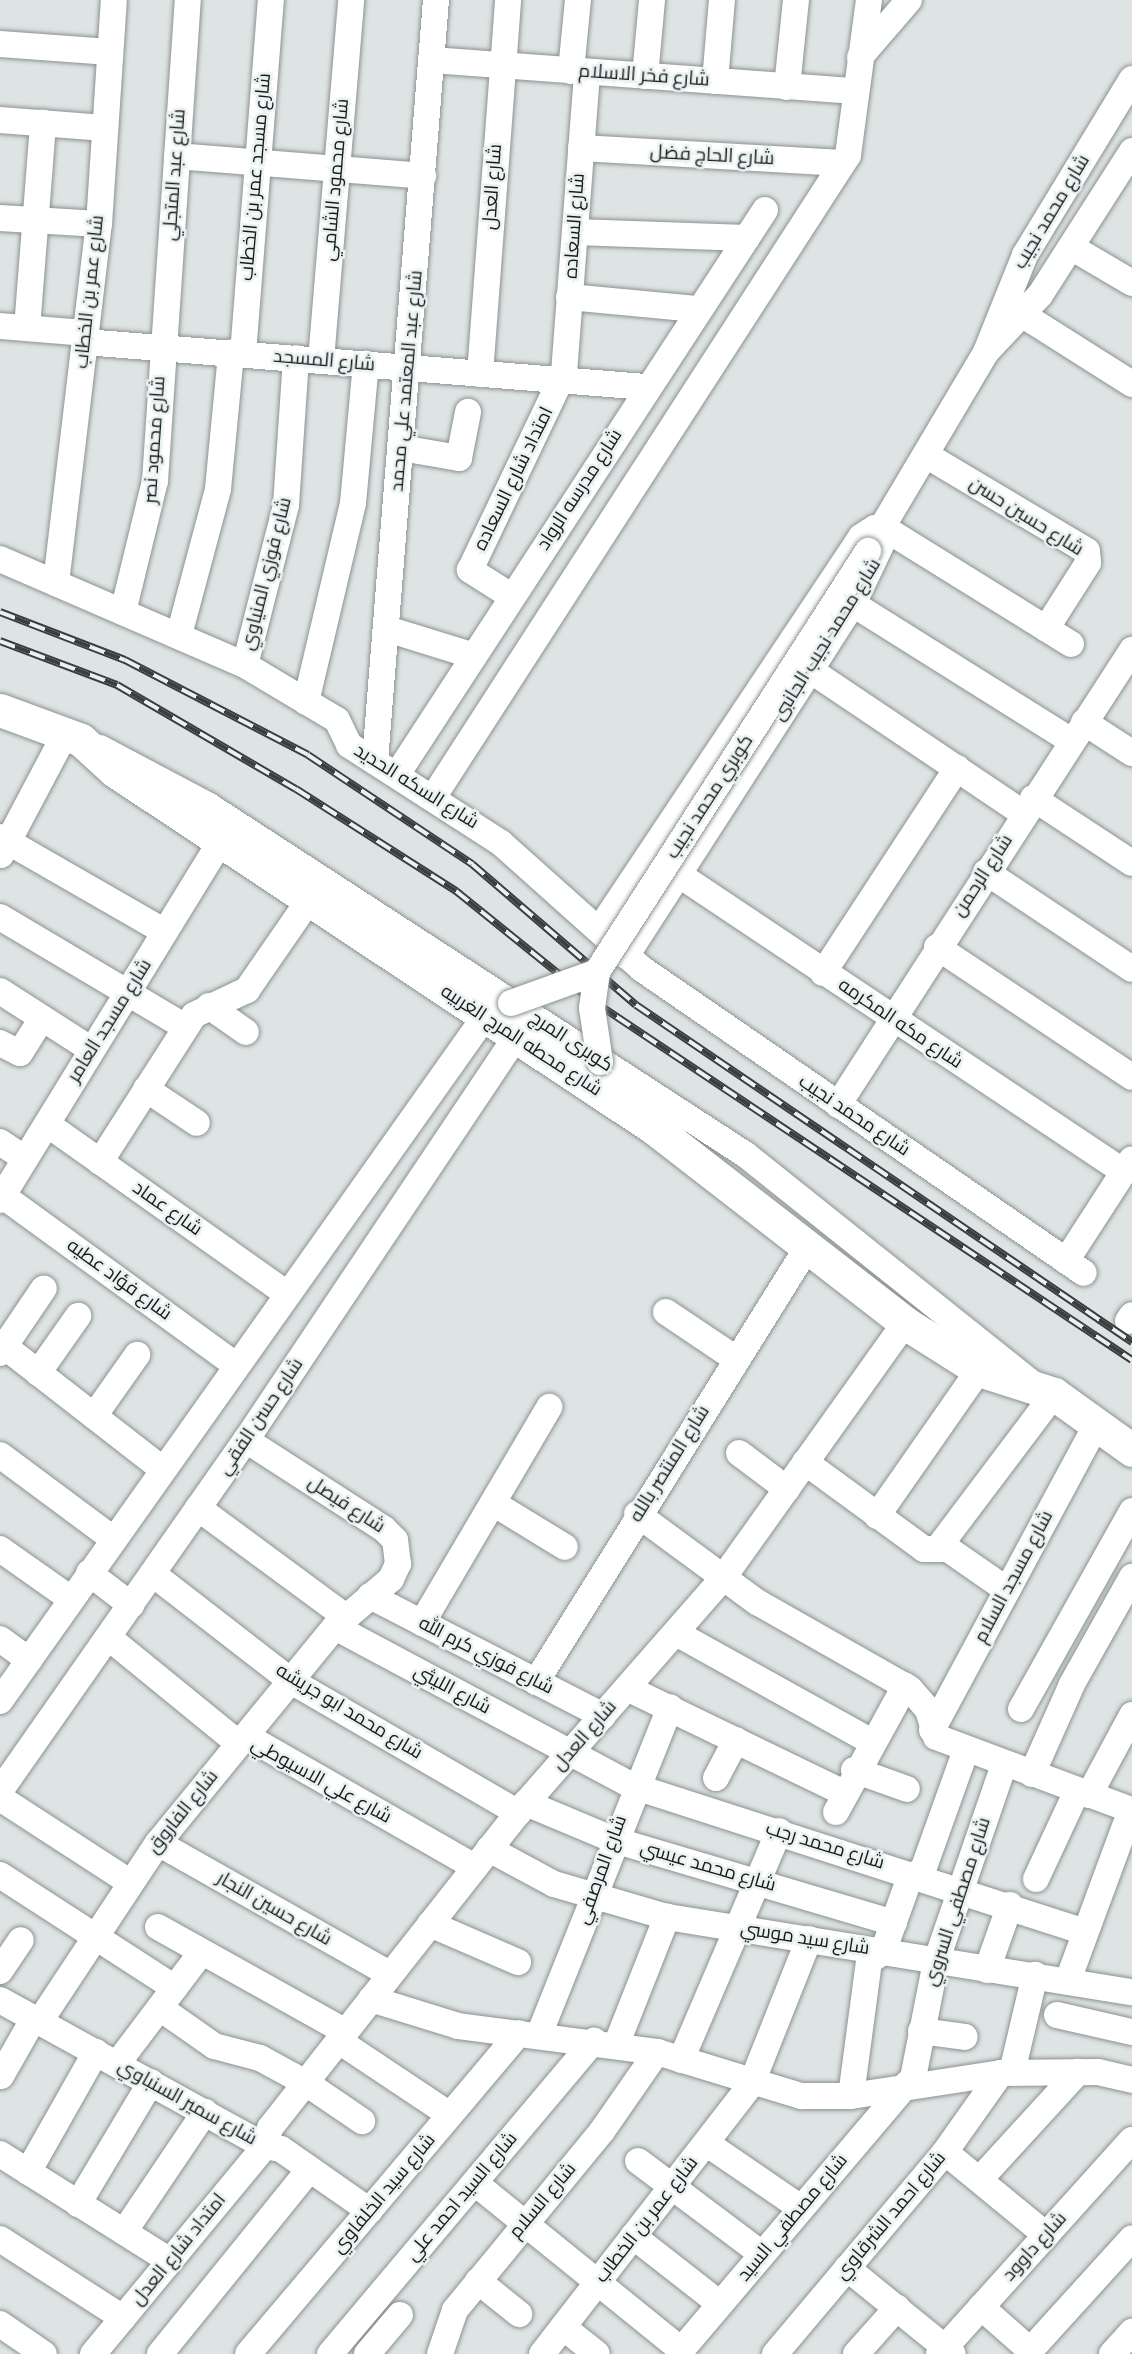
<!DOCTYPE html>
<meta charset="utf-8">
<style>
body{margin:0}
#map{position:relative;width:1132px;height:2354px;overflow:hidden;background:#dde4e3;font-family:Signika,Cairo,sans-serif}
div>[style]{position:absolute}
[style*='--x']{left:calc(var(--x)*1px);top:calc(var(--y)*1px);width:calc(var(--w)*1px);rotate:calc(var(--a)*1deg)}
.roads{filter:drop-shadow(0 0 2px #8b9291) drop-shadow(0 0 2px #8b9291)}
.minor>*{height:26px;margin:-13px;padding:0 13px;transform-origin:13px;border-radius:13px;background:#fff}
.major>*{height:33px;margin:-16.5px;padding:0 16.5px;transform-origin:16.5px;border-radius:16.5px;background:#fff}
.rail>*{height:8px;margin-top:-4px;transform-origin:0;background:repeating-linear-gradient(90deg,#eaf2f1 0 16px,#3b3e3e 0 32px);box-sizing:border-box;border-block:2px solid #3b3e3e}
.bridges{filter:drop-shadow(0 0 2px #8b9291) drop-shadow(0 0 2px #8b9291)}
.minor-bridge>*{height:26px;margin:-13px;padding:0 13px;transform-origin:13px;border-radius:13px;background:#fff}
span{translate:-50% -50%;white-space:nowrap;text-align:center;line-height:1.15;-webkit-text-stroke:5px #eaf2f1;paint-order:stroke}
.street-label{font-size:19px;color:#181a1a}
</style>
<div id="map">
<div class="roads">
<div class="minor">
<i style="--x:0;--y:44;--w:110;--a:4.2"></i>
<i style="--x:860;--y:57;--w:75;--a:-49.3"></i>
<i style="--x:431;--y:60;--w:426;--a:4.2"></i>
<i style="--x:571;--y:71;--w:71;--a:-84.4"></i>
<i style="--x:645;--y:76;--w:76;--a:-84.7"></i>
<i style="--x:715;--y:81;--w:81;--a:-85.1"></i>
<i style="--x:787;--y:87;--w:87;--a:-84.1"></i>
<i style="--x:0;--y:120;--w:105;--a:4.4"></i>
<i style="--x:581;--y:148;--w:262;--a:3.3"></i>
<i style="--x:177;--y:156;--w:247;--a:4.6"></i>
<i style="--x:0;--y:218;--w:99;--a:3.5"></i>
<i style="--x:575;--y:232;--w:172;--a:2"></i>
<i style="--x:1071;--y:247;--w:71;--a:30.5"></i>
<i style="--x:569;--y:297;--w:128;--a:5.4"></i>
<i style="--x:1023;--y:315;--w:129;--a:32.3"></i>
<i style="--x:0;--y:326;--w:86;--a:4.7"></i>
<i style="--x:27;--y:328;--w:206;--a:-85.5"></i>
<i style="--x:85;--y:342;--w:563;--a:4.59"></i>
<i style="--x:987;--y:351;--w:77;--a:-46.6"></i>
<i style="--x:1040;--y:295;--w:171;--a:-57.4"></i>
<i style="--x:243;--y:354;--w:355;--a:-85.5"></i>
<i style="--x:321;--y:360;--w:361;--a:-85.2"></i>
<i style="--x:480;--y:374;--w:375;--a:-85.7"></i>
<i style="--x:401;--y:448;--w:59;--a:9.8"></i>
<i style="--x:459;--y:458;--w:47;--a:-78.9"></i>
<i style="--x:926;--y:455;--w:187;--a:30.8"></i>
<i style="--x:1087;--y:551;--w:12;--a:85"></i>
<i style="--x:1088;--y:563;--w:78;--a:122.5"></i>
<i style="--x:884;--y:528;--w:220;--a:31.8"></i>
<i style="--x:868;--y:551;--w:231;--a:-59.3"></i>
<i style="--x:986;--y:352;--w:105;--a:-68.1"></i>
<i style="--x:1025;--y:255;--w:206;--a:-58.7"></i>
<i style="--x:0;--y:559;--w:267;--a:23.4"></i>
<i style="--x:245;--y:665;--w:107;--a:30.9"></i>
<i style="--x:337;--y:720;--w:28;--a:64"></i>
<i style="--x:349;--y:745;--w:181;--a:32.8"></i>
<i style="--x:501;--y:843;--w:189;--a:41.8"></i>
<i style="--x:642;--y:969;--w:536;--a:34.52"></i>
<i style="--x:56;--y:583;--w:362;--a:-83.2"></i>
<i style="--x:99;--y:224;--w:225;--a:-86.2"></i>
<i style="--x:511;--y:596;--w:49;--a:-147.6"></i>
<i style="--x:470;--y:570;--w:218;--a:-64.5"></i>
<i style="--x:564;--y:373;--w:302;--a:-85.6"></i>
<i style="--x:853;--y:604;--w:257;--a:32.1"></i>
<i style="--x:123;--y:612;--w:135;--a:-76.3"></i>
<i style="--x:155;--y:481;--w:482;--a:-86.1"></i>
<i style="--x:387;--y:629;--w:91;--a:17.2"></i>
<i style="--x:179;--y:635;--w:151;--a:-75"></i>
<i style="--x:218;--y:489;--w:137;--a:-84.5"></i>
<i style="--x:245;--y:665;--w:165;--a:-75.6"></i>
<i style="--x:286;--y:505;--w:147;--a:-86.1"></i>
<i style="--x:810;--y:670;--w:257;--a:33.9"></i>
<i style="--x:306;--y:702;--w:204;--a:-76.7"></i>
<i style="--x:353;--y:503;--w:140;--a:-84.7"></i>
<i style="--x:1084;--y:722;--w:57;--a:32.9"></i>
<i style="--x:100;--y:748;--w:123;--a:28"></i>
<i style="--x:209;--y:806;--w:640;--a:33.02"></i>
<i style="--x:746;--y:1155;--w:366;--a:38.6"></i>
<i style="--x:375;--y:761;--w:763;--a:-85.42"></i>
<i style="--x:398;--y:773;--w:672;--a:-56.9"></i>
<i style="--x:434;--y:796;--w:763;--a:-57.14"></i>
<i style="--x:848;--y:155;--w:156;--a:-82.3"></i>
<i style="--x:1033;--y:798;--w:118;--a:33.3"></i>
<i style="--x:0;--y:837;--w:190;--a:29.9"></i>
<i style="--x:1;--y:855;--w:137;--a:-62.1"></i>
<i style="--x:986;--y:872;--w:175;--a:33.6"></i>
<i style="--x:678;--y:874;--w:536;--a:33.75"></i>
<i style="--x:0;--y:917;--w:215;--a:30.7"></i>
<i style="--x:599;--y:930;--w:472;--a:-56.3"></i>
<i style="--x:861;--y:537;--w:17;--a:-33"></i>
<i style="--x:937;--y:947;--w:234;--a:33.7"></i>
<i style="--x:626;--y:956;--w:419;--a:-57.2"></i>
<i style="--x:853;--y:604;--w:74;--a:-64.5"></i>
<i style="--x:823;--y:973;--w:245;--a:-56.8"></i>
<i style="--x:0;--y:991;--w:109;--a:32.7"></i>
<i style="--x:209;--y:1006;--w:45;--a:35.1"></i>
<i style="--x:0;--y:1043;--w:22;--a:27"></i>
<i style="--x:20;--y:1053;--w:41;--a:-57.8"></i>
<i style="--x:146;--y:1089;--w:61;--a:33.7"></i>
<i style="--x:838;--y:1105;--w:542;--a:-57.13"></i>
<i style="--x:47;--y:1124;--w:294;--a:35.3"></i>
<i style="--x:0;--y:1142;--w:30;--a:34"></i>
<i style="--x:100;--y:1162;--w:174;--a:-57.4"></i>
<i style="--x:194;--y:1015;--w:59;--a:-25.3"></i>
<i style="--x:247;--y:990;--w:109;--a:-55.4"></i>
<i style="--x:3;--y:1196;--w:288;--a:36"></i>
<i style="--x:0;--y:1200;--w:422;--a:-58.4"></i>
<i style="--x:1066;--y:1261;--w:121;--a:-57.1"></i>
<i style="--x:666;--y:1312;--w:84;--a:33.9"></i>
<i style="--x:1128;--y:1321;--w:7;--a:-56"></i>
<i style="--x:4;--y:1346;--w:200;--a:37.9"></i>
<i style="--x:0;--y:1353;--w:78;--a:-55.9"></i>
<i style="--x:38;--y:1373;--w:70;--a:-54.9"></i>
<i style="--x:94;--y:1416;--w:75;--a:-54.8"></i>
<i style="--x:739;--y:1453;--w:60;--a:36.9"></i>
<i style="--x:0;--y:1455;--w:141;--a:36.6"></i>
<i style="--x:805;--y:1462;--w:147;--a:36.2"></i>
<i style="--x:924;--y:1549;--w:24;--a:0"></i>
<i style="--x:948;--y:1549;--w:72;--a:34.8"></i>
<i style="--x:493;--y:1503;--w:84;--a:31.4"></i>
<i style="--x:198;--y:1508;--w:184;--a:36.4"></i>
<i style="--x:637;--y:1514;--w:149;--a:36.3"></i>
<i style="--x:757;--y:1602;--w:176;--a:29.6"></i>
<i style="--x:910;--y:1689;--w:28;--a:49"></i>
<i style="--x:928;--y:1710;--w:28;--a:73"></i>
<i style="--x:936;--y:1737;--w:208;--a:20.5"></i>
<i style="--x:1131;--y:1810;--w:179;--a:110.3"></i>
<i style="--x:877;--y:1516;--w:178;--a:-55.1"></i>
<i style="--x:938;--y:1548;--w:193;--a:-53"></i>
<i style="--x:0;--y:1549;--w:87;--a:35.2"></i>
<i style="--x:89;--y:1573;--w:53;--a:37.3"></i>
<i style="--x:153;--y:1574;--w:175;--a:37.8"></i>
<i style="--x:291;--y:1681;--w:263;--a:30.1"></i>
<i style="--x:370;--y:1596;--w:262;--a:27.2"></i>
<i style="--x:422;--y:1623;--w:251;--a:-59.5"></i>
<i style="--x:335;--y:1627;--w:338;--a:28.1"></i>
<i style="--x:633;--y:1786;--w:473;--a:17.9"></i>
<i style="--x:676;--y:1633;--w:222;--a:29.1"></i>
<i style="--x:108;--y:1637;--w:160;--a:39.2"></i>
<i style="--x:232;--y:1738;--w:21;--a:5"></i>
<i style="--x:253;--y:1740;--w:256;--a:29.8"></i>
<i style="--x:0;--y:1639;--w:36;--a:36"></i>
<i style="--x:536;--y:1682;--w:512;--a:-58.02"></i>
<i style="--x:627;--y:1688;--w:241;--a:25.8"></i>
<i style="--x:0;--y:1701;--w:837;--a:-54.68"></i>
<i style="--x:1021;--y:1709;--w:227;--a:-60.7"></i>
<i style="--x:932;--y:1730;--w:346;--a:-61.7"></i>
<i style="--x:854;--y:1770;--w:56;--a:19.7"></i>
<i style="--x:1032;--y:1774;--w:98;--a:-66"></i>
<i style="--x:1072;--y:1684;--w:123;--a:-60.7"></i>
<i style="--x:716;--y:1778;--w:43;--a:-62.2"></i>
<i style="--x:0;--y:1791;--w:429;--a:-55"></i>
<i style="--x:246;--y:1440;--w:484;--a:-56.2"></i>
<i style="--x:1089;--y:1795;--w:91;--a:-61.7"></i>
<i style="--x:0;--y:1798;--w:153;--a:33"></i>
<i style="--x:526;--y:1803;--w:95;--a:22.8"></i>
<i style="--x:614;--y:1840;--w:292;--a:16.5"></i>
<i style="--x:836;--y:1812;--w:144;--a:-61.3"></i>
<i style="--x:158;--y:1843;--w:266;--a:29.5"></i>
<i style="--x:489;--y:1849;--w:74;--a:28.3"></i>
<i style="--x:554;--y:1884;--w:118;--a:16.3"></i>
<i style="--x:667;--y:1917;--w:471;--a:9.2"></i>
<i style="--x:0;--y:1875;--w:208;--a:32.9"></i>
<i style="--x:1036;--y:1879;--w:97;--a:-65"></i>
<i style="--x:430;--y:1924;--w:96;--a:23.4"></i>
<i style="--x:158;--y:1927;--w:215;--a:29.2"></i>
<i style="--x:987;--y:1970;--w:69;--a:-70.5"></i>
<i style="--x:0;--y:1971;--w:37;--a:-56"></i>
<i style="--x:371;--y:1999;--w:91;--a:17.2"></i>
<i style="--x:458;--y:2026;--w:201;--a:7.4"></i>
<i style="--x:657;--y:2052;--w:151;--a:17"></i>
<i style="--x:801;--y:2096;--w:50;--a:0"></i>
<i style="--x:851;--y:2096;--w:152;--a:-8.7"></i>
<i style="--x:1001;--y:2073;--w:97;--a:-0.6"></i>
<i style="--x:1098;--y:2072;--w:35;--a:13"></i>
<i style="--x:0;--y:2000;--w:303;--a:28.9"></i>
<i style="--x:265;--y:2146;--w:16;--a:11"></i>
<i style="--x:281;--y:2149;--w:108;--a:34.9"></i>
<i style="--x:160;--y:2008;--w:66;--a:35.1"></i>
<i style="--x:214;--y:2046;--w:48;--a:14.6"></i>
<i style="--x:260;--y:2058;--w:52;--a:28.5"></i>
<i style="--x:306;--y:2083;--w:68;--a:34.2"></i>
<i style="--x:1057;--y:2015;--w:77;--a:12.8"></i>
<i style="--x:40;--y:2021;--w:214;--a:-56.5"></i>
<i style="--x:158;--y:1843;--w:279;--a:-50.7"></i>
<i style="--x:335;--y:1627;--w:74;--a:-40.6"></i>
<i style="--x:391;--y:1579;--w:17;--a:-65"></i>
<i style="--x:398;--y:1564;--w:24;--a:-97"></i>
<i style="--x:395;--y:1540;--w:16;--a:-135"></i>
<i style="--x:384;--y:1529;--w:164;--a:-147.2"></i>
<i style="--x:921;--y:2031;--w:44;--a:7.8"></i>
<i style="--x:539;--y:2035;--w:353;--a:-68.2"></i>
<i style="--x:339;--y:2041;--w:133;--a:33.7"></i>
<i style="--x:617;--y:2043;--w:136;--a:-68.4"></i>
<i style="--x:681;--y:2060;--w:249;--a:-66.8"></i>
<i style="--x:117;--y:2064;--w:139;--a:-52.9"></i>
<i style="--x:1012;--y:2072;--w:100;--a:-76.7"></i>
<i style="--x:1;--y:2076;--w:67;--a:-60.4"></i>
<i style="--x:912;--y:2083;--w:123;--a:-78.8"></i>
<i style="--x:936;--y:1962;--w:209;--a:-71"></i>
<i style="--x:851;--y:2096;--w:136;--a:-82.4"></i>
<i style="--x:869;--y:1961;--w:17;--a:-33"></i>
<i style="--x:883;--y:1952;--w:80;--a:-70.2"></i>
<i style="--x:910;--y:1877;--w:15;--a:-28"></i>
<i style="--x:923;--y:1870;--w:127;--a:-70.3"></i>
<i style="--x:706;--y:2143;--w:115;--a:34.4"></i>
<i style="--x:945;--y:2152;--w:131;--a:39.4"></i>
<i style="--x:0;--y:2154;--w:201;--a:32.2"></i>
<i style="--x:638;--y:2161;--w:155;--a:36.9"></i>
<i style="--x:28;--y:2172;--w:138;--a:-60.5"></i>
<i style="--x:981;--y:2178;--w:144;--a:-47.5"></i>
<i style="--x:475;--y:2183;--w:265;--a:39"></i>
<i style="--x:78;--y:2204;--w:142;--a:-59.1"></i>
<i style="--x:124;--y:2232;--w:145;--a:-56"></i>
<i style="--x:633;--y:2236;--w:110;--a:38"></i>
<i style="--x:0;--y:2239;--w:146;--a:32.7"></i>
<i style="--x:847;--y:2268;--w:136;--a:39.1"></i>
<i style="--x:478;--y:2281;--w:53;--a:38.8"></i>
<i style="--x:981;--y:2307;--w:65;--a:41.3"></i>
<i style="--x:0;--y:2324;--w:53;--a:34.3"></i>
<i style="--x:563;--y:2327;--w:43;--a:38.5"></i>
<i style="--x:93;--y:2354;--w:270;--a:-50.4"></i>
<i style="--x:265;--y:2146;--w:19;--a:-74"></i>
<i style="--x:270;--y:2128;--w:414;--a:-51.8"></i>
<i style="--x:526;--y:1803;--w:299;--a:-48.8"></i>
<i style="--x:723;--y:1578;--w:313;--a:-54.5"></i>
<i style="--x:160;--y:2354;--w:238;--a:-51"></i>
<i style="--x:248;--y:2354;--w:420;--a:-49.8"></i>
<i style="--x:330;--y:2354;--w:410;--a:-49.9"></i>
<i style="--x:367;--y:2354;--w:51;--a:-49.8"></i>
<i style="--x:440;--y:2354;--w:46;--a:-71.2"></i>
<i style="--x:455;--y:2310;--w:232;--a:-50.6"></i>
<i style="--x:602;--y:2131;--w:96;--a:-55.2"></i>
<i style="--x:542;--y:2354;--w:341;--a:-52.2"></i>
<i style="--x:751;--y:2085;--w:157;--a:-68.3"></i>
<i style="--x:678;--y:2354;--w:355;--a:-49.7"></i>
<i style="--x:775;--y:2354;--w:264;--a:-49.9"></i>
<i style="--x:945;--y:2152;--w:97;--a:-54.7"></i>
<i style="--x:856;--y:2354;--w:62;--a:-48.3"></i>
<i style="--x:939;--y:2354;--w:288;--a:-48"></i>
<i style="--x:1027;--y:2354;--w:156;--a:-47.8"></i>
<i style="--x:1112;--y:2354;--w:30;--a:-48"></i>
</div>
<div class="major">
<i style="--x:0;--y:710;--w:86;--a:20.3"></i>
<i style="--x:81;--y:740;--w:46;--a:42.4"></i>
<i style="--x:115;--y:771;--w:647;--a:33.52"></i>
<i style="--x:654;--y:1128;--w:318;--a:37.8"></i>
<i style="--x:905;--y:1323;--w:88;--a:32.4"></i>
<i style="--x:979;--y:1370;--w:79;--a:17.7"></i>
<i style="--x:1054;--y:1394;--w:96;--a:35.7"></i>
</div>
</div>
<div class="rail">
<i style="--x:0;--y:612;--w:134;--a:21"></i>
<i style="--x:125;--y:660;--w:206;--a:27.4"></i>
<i style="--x:308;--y:755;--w:197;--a:33.6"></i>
<i style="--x:472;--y:864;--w:216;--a:40.7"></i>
<i style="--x:636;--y:1005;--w:600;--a:34.19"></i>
<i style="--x:0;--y:641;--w:125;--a:20.6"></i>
<i style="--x:117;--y:685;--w:207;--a:30.2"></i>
<i style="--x:296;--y:789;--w:190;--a:32.5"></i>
<i style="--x:456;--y:891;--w:172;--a:38.9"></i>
<i style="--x:590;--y:999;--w:651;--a:33.67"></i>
</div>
<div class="bridges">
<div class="minor-bridge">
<i style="--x:511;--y:1003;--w:91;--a:-19.8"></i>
<i style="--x:600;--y:1062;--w:55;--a:-98.4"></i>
<i style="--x:592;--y:1008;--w:36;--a:-82"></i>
<i style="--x:597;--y:972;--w:501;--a:-57.23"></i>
</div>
</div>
<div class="street-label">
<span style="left:644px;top:76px;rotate:4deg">شارع فخر الاسلام</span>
<span style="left:712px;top:156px;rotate:3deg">شارع الحاج فضل</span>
<span style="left:175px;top:175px;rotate:-86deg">شارع عبد المتجلي</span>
<span style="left:256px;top:177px;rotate:-85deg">شارع مسجد عمر بن الخطاب</span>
<span style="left:336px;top:180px;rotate:-85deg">شارع محمود الشامي</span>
<span style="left:493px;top:187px;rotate:-86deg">شارع العدل</span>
<span style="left:1052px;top:212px;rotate:-59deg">شارع محمد نجيب</span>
<span style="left:575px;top:226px;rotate:-86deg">شارع السعاده</span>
<span style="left:90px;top:292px;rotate:-84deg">شارع عمر بن الخطاب</span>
<span style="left:324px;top:361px;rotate:5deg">شارع المسجد</span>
<span style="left:407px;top:381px;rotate:-85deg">شارع عبد المعتمد علي محمد</span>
<span style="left:155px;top:440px;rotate:-86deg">شارع محمود نصر</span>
<span style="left:514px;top:479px;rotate:-64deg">امتداد شارع السعاده</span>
<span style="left:580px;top:490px;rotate:-57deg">شارع مدرسه الرواد</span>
<span style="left:1026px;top:517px;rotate:32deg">شارع حسين حسن</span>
<span style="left:267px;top:574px;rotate:-76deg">شارع فوزي المنياوي</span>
<span style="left:827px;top:640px;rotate:-58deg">شارع محمد نجيب الجانبى</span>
<span style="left:416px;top:787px;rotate:32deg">شارع السكه الحديد</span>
<span style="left:710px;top:797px;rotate:-57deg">كوبري محمد نجيب</span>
<span style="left:983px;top:876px;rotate:-57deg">شارع الرحمن</span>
<span style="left:110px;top:1021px;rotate:-58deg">شارع مسجد العامر</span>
<span style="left:900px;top:1024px;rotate:34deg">شارع مكه المكرمه</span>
<span style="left:521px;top:1041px;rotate:33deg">شارع محطه المرج الغربيه</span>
<span style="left:571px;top:1042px;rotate:33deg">كوبرى المرج</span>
<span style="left:854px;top:1116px;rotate:34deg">شارع محمد نجيب</span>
<span style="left:167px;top:1209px;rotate:35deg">شارع عماد</span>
<span style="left:119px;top:1280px;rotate:36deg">شارع فؤاد عطيه</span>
<span style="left:261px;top:1417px;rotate:-56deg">شارع حسن الفقي</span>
<span style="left:670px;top:1464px;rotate:-58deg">شارع المنتصر بالله</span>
<span style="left:346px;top:1505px;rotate:33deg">شارع فيصل</span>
<span style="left:1014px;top:1577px;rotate:-62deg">شارع مسجد السلام</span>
<span style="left:486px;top:1656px;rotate:27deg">شارع فوزي كرم الله</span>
<span style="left:452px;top:1690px;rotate:28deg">شارع الليثي</span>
<span style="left:349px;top:1712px;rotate:31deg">شارع محمد ابو جريشه</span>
<span style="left:585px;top:1736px;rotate:-49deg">شارع العدل</span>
<span style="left:321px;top:1781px;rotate:29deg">شارع علي الاسيوطي</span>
<span style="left:183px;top:1812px;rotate:-51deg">شارع الفاروق</span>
<span style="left:825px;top:1846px;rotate:17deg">شارع محمد رجب</span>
<span style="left:708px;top:1867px;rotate:16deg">شارع محمد عيسي</span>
<span style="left:602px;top:1870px;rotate:-70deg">شارع المرصفي</span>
<span style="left:958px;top:1902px;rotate:-72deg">شارع مصطفي السروي</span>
<span style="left:274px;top:1909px;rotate:30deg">شارع حسين النجار</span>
<span style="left:805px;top:1939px;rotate:9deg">شارع سيد موسي</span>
<span style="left:187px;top:2103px;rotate:29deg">شارع سمير السنباوي</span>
<span style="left:384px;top:2194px;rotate:-50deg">شارع سيد الخلفاوي</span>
<span style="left:462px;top:2197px;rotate:-50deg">شارع السيد احمد علي</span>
<span style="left:543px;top:2201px;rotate:-50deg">شارع السلام</span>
<span style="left:891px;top:2216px;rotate:-50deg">شارع احمد الشرقاوي</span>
<span style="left:793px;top:2218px;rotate:-50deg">شارع مصطفي السيد</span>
<span style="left:647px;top:2220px;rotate:-52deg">شارع عمر بن الخطاب</span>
<span style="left:1035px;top:2247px;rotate:-48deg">شارع داوود</span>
<span style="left:179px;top:2250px;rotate:-51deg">امتداد شارع العدل</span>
</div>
</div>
